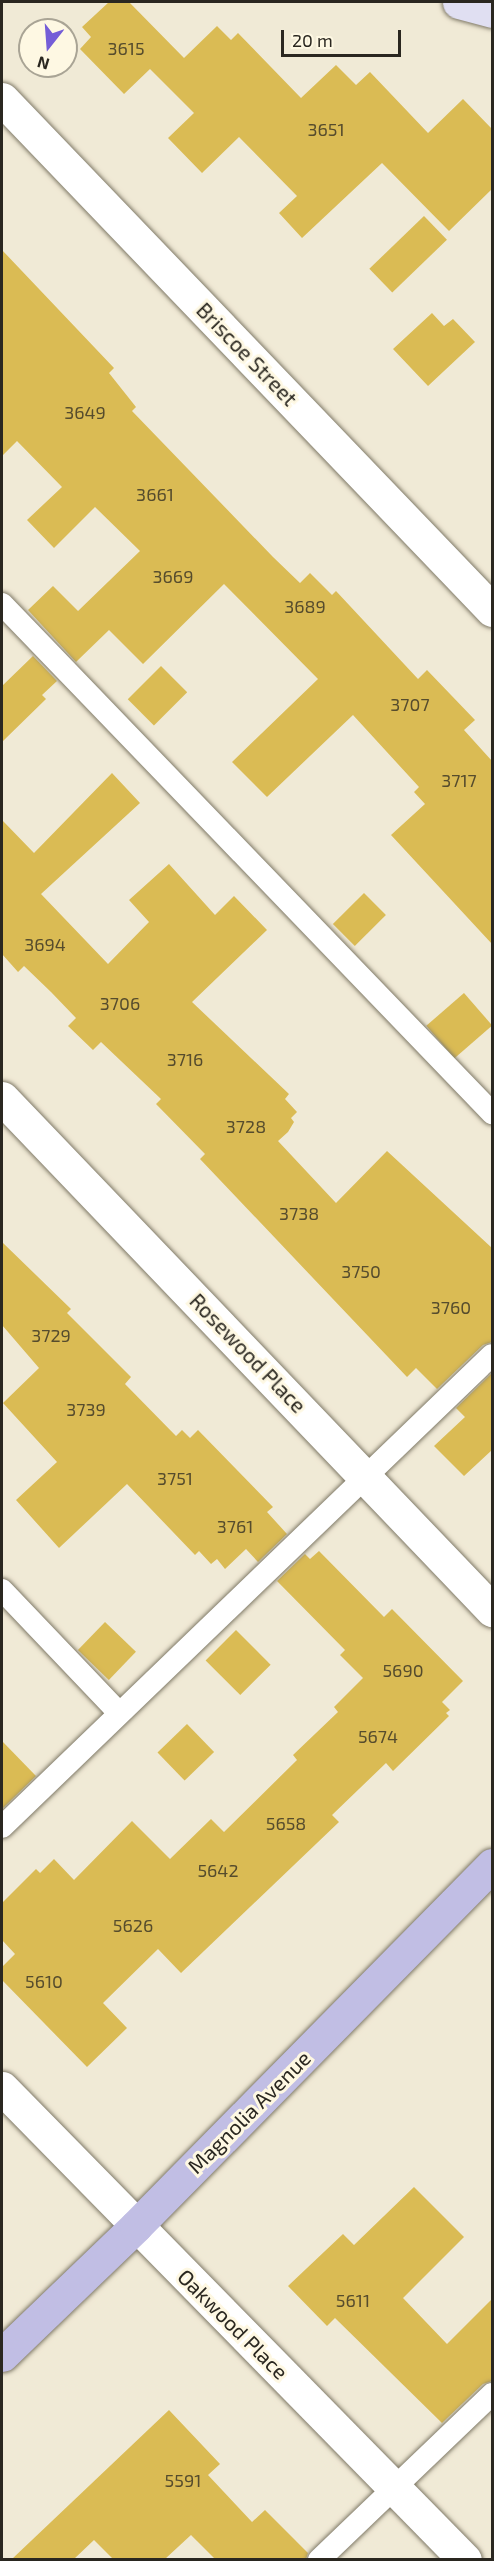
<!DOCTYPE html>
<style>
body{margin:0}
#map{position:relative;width:494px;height:2561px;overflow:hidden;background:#f0ead6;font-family:"Exo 2",sans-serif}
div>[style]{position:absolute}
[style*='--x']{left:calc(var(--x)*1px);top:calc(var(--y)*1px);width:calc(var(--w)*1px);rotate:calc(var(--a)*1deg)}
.building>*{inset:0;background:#dabb54;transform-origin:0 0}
.roads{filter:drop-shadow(0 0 2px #807a68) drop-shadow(0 0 2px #807a68)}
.lane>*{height:22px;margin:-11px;padding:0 11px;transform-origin:11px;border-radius:11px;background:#fff}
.street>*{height:33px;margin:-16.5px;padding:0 16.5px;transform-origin:16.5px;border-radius:16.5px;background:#fff}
.secondary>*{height:33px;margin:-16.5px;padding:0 16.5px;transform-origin:16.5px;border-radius:16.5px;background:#e0dff2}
.primary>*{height:33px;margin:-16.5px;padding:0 16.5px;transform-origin:16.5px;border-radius:16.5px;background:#c1bee4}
span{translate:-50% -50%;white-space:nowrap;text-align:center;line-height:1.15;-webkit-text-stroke:6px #fef8e3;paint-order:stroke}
.number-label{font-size:18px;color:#564c2d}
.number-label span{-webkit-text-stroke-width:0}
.street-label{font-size:21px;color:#2a2720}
.frame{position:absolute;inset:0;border:3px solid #2a2720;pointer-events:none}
.north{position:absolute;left:18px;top:18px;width:60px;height:60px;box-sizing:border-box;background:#fef8e3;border:2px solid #a9a495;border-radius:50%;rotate:197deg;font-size:16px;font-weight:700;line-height:24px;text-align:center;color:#2a2720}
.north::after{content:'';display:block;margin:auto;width:21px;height:27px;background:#745dd7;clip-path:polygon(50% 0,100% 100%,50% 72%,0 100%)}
.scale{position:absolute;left:281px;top:30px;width:120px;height:27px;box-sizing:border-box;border:3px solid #2a2720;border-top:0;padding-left:8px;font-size:18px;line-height:21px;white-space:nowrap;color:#2a2720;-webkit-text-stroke:4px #fef8e3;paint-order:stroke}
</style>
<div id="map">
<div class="building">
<i style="clip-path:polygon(109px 2px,129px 2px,184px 58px,217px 26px,231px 40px,238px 33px,301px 98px,336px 65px,356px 85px,370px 72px,428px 133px,463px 99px,492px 129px,492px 189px,449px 231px,382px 163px,302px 238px,279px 213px,297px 196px,239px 137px,202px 173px,168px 138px,194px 113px,150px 69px,124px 94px,80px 49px,91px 37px,82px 27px)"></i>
<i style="left:424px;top:216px;width:33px;height:76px;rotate:46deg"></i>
<i style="clip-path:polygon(2px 250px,114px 368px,109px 373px,136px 407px,132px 411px,273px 557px,300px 583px,310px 573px,332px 595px,336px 591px,418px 679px,427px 670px,475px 720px,464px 730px,492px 761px,492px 944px,391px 835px,425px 804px,414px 792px,419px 787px,353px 715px,267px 797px,232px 762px,318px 679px,224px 584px,143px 664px,109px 630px,76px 662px,28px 610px,53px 586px,78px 611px,140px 551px,95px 507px,54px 548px,27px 520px,62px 487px,17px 441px,2px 456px)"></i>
<i style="clip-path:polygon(432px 313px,444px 326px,453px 319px,475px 342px,428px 386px,393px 349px)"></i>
<i style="clip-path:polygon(33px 656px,57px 681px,42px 695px,46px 699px,2px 742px,2px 686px)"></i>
<i style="left:161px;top:666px;width:37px;height:47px;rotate:45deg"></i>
<i style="clip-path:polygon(112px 773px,140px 803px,41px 894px,108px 964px,149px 922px,129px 900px,169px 864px,215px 915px,234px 896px,267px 930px,192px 1002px,289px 1094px,285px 1099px,297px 1112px,291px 1118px,294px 1122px,288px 1132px,278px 1141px,336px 1203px,387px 1151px,492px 1248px,492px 1342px,483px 1345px,437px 1389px,416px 1368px,407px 1377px,200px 1159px,205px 1154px,156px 1104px,161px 1099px,101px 1042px,93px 1050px,68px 1026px,76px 1018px,51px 992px,24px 966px,18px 972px,2px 954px,2px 820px,34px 853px)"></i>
<i style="left:364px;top:893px;width:31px;height:44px;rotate:45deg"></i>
<i style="left:464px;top:993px;width:43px;height:50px;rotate:49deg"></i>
<i style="clip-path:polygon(2px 1242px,71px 1309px,67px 1313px,131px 1377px,125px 1384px,176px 1436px,182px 1430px,190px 1438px,198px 1430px,273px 1507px,267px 1512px,287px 1534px,258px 1562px,246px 1549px,225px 1569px,217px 1559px,211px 1564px,199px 1551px,195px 1555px,127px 1484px,59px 1548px,16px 1500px,57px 1462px,3px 1403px,39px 1368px,2px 1325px)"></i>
<i style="clip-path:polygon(492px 1373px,492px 1450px,464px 1476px,434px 1446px,465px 1417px,456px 1408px)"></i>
<i style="clip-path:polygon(319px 1551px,384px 1617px,392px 1609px,463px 1681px,442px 1702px,450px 1710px,446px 1713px,449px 1716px,393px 1771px,386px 1763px,332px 1815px,339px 1822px,181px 1973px,158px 1949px,103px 2003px,127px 2028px,87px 2067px,2px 1980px,2px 1967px,15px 1954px,2px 1940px,2px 1903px,36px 1869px,40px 1873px,54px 1859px,74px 1880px,132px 1821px,170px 1859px,211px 1819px,224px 1832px,297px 1760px,293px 1755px,338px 1712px,334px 1707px,363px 1678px,340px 1655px,345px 1650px,277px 1581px,305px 1554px,310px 1559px)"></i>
<i style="left:105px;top:1622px;width:43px;height:39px;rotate:44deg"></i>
<i style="left:236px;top:1630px;width:49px;height:43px;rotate:45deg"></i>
<i style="left:187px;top:1724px;width:39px;height:41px;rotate:46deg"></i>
<i style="clip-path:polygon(2px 1741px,36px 1776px,2px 1809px)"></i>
<i style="clip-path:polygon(414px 2187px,464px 2237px,403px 2298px,447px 2344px,492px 2299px,492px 2381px,483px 2384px,442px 2423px,335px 2318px,327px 2326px,288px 2286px,343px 2234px,354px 2245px)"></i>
<i style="clip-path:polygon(169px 2410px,220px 2464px,208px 2475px,252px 2522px,265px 2510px,308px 2553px,306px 2559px,215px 2559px,191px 2535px,165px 2559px,113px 2559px,94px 2540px,74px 2559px,12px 2559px)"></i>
</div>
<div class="roads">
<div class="lane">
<i style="--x:2;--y:604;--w:707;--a:46.09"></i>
<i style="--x:2;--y:1590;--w:168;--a:46.4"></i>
<i style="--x:2;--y:1827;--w:680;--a:-43.93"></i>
<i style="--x:319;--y:2560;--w:240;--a:-43.8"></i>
</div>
<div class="street">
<i style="--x:2;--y:99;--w:708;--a:46.2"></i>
<i style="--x:2;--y:1098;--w:709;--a:46.26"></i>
<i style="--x:2;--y:2088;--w:661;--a:45.55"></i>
</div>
<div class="secondary">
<i style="--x:459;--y:2;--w:34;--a:15"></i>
</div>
<div class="primary">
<i style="--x:2;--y:2355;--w:186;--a:-43.9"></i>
<i style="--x:136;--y:2226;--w:507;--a:-45.4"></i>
</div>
</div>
<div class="number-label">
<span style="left:126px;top:48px">3615</span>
<span style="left:326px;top:129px">3651</span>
<span style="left:85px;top:412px">3649</span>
<span style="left:155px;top:494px">3661</span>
<span style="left:173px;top:576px">3669</span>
<span style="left:305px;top:606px">3689</span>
<span style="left:410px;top:704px">3707</span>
<span style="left:459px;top:780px">3717</span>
<span style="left:45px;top:944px">3694</span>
<span style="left:120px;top:1003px">3706</span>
<span style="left:185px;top:1059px">3716</span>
<span style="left:246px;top:1126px">3728</span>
<span style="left:299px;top:1213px">3738</span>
<span style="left:361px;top:1271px">3750</span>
<span style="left:451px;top:1307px">3760</span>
<span style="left:51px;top:1335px">3729</span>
<span style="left:86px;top:1409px">3739</span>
<span style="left:175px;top:1478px">3751</span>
<span style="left:235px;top:1526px">3761</span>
<span style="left:403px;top:1670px">5690</span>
<span style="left:378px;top:1736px">5674</span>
<span style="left:286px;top:1823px">5658</span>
<span style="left:218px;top:1870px">5642</span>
<span style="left:133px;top:1925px">5626</span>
<span style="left:44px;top:1981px">5610</span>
<span style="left:353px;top:2300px">5611</span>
<span style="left:183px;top:2480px">5591</span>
</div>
<div class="street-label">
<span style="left:247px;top:354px;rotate:46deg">Briscoe Street</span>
<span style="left:248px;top:1353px;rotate:46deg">Rosewood Place</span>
<span style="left:249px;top:2112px;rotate:-45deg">Magnolia Avenue</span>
<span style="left:233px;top:2324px;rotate:45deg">Oakwood Place</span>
</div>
<div class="frame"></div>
<div class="north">N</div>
<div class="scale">20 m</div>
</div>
